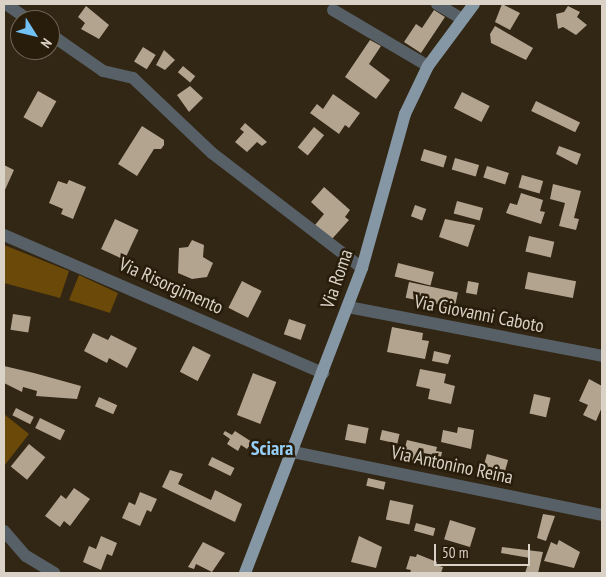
<!DOCTYPE html>
<style>
body{margin:0}
#map{position:relative;width:606px;height:577px;overflow:hidden;background:#322614;font-family:"PT Sans Narrow",sans-serif}
div>[style]{position:absolute}
[style*='--x']{left:calc(var(--x)*1px);top:calc(var(--y)*1px);width:calc(var(--w)*1px);rotate:calc(var(--a)*1deg)}
.green>*{inset:0;background:#6b4908}
.building>*{inset:0;background:#b3a48f;transform-origin:0 0}
.minor>*{height:12px;margin:-6px;padding:0 6px;transform-origin:6px;border-radius:6px;background:#576067}
.major>*{height:12px;margin:-6px;padding:0 6px;transform-origin:6px;border-radius:6px;background:#8597a5}
span{translate:-50% -50%;white-space:nowrap;text-align:center;line-height:1.15;-webkit-text-stroke:5px #281c0b;paint-order:stroke}
.street-label{font-size:19px;color:#dad2c7}
.neighbourhood-label{font-size:20px;color:#96cef6;font-weight:700}
.frame{position:absolute;inset:0;border:5px solid #dad2c7;pointer-events:none}
.north{position:absolute;left:10px;top:10px;width:50px;height:50px;box-sizing:border-box;background:#281c0b;border:1px solid #6f6556;border-radius:50%;rotate:126deg;font-size:14px;font-weight:700;line-height:20px;text-align:center;color:#dad2c7}
.north::after{content:'';display:block;margin:auto;width:18px;height:22px;background:#72c1f5;clip-path:polygon(50% 0,100% 100%,50% 72%,0 100%)}
.scale{position:absolute;left:434px;top:544px;width:96px;height:22px;box-sizing:border-box;border:2px solid #dad2c7;border-top:0;padding-left:6px;font-size:15px;line-height:18px;white-space:nowrap;color:#dad2c7;-webkit-text-stroke:4px #281c0b;paint-order:stroke}
</style>
<div id="map">
<div class="green">
<i style="clip-path:polygon(4px 245px,69px 271px,60px 298px,4px 283px)"></i>
<i style="clip-path:polygon(79px 275px,118px 293px,110px 313px,69px 300px)"></i>
<i style="clip-path:polygon(4px 414px,29px 434px,4px 466px)"></i>
</div>
<div class="building">
<i style="clip-path:polygon(502px 4px,520px 13px,510px 30px,495px 22px)"></i>
<i style="clip-path:polygon(86px 6px,109px 25px,99px 39px,81px 29px,85px 23px,78px 17px)"></i>
<i style="clip-path:polygon(568px 6px,580px 12px,577px 17px,587px 25px,576px 35px,563px 27px,558px 29px,556px 14px,564px 12px)"></i>
<i style="clip-path:polygon(434px 10px,445px 17px,421px 53px,404px 42px,416px 24px,422px 28px)"></i>
<i style="clip-path:polygon(495px 26px,533px 48px,526px 60px,491px 43px,490px 34px)"></i>
<i style="clip-path:polygon(370px 40px,381px 46px,369px 64px,390px 80px,376px 99px,345px 77px)"></i>
<i style="left:143px;top:47px;width:15px;height:17px;rotate:32deg"></i>
<i style="clip-path:polygon(164px 50px,175px 60px,165px 70px,156px 65px)"></i>
<i style="left:183px;top:66px;width:16px;height:8px;rotate:40deg"></i>
<i style="clip-path:polygon(190px 86px,203px 98px,189px 112px,177px 95px)"></i>
<i style="left:38px;top:91px;width:21px;height:30px;rotate:29deg"></i>
<i style="left:462px;top:92px;width:31px;height:18px;rotate:27deg"></i>
<i style="clip-path:polygon(333px 94px,360px 113px,349px 128px,345px 125px,339px 134px,310px 113px,317px 104px,323px 109px)"></i>
<i style="left:536px;top:101px;width:49px;height:11px;rotate:26deg"></i>
<i style="clip-path:polygon(245px 123px,267px 142px,262px 146px,257px 142px,247px 152px,235px 142px,244px 132px,240px 129px)"></i>
<i style="clip-path:polygon(142px 126px,164px 140px,164px 145px,161px 149px,154px 149px,137px 176px,118px 164px)"></i>
<i style="left:314px;top:127px;width:13px;height:26px;rotate:39deg"></i>
<i style="clip-path:polygon(559px 146px,581px 154px,577px 165px,556px 154px)"></i>
<i style="left:424px;top:149px;width:24px;height:12px;rotate:17deg"></i>
<i style="left:455px;top:158px;width:25px;height:12px;rotate:16deg"></i>
<i style="clip-path:polygon(4px 165px,14px 170px,4px 192px)"></i>
<i style="left:487px;top:166px;width:23px;height:12px;rotate:18deg"></i>
<i style="left:522px;top:175px;width:22px;height:13px;rotate:16deg"></i>
<i style="clip-path:polygon(69px 180px,86px 187px,73px 219px,61px 214px,63px 209px,49px 203px,58px 181px,67px 184px)"></i>
<i style="clip-path:polygon(553px 184px,581px 191px,574px 218px,579px 219px,576px 230px,559px 226px,565px 203px,550px 199px)"></i>
<i style="clip-path:polygon(324px 187px,350px 210px,345px 217px,349px 220px,332px 239px,315px 225px,324px 214px,311px 202px)"></i>
<i style="clip-path:polygon(521px 193px,543px 200px,540px 211px,545px 212px,541px 224px,506px 213px,510px 203px,517px 205px)"></i>
<i style="left:457px;top:201px;width:27px;height:13px;rotate:15deg"></i>
<i style="left:415px;top:205px;width:12px;height:12px;rotate:20deg"></i>
<i style="left:115px;top:219px;width:26px;height:33px;rotate:25deg"></i>
<i style="clip-path:polygon(445px 219px,475px 225px,468px 247px,439px 237px)"></i>
<i style="left:529px;top:236px;width:26px;height:16px;rotate:13deg"></i>
<i style="clip-path:polygon(192px 240px,204px 245px,203px 257px,213px 263px,207px 277px,192px 279px,178px 273px,179px 248px,188px 247px)"></i>
<i style="left:398px;top:263px;width:37px;height:14px;rotate:14deg"></i>
<i style="left:528px;top:272px;width:49px;height:17px;rotate:11deg"></i>
<i style="left:242px;top:281px;width:22px;height:30px;rotate:27deg"></i>
<i style="left:468px;top:281px;width:11px;height:12px;rotate:10deg"></i>
<i style="left:409px;top:282px;width:50px;height:16px;rotate:12deg"></i>
<i style="left:13px;top:314px;width:18px;height:16px;rotate:9deg"></i>
<i style="left:289px;top:319px;width:18px;height:16px;rotate:19deg"></i>
<i style="clip-path:polygon(392px 327px,423px 333px,422px 340px,429px 341px,425px 359px,387px 352px)"></i>
<i style="clip-path:polygon(93px 333px,108px 340px,111px 335px,137px 348px,127px 368px,109px 358px,107px 363px,84px 351px)"></i>
<i style="left:193px;top:346px;width:20px;height:29px;rotate:27deg"></i>
<i style="clip-path:polygon(434px 351px,451px 355px,448px 364px,432px 361px)"></i>
<i style="clip-path:polygon(4px 366px,34px 373px,81px 386px,77px 399px,36px 396px,37px 391px,23px 387px,22px 392px,4px 383px)"></i>
<i style="clip-path:polygon(420px 369px,446px 374px,444px 383px,455px 386px,451px 404px,428px 399px,430px 389px,416px 386px)"></i>
<i style="left:253px;top:373px;width:25px;height:45px;rotate:21deg"></i>
<i style="clip-path:polygon(589px 379px,602px 386px,602px 407px,596px 421px,583px 415px,588px 405px,579px 401px)"></i>
<i style="left:534px;top:394px;width:17px;height:20px;rotate:13deg"></i>
<i style="left:99px;top:397px;width:20px;height:10px;rotate:24deg"></i>
<i style="left:16px;top:408px;width:20px;height:8px;rotate:27deg"></i>
<i style="left:40px;top:418px;width:28px;height:11px;rotate:26deg"></i>
<i style="left:348px;top:424px;width:21px;height:16px;rotate:11deg"></i>
<i style="clip-path:polygon(458px 427px,474px 430px,471px 449px,441px 442px,443px 430px,457px 433px)"></i>
<i style="left:382px;top:430px;width:18px;height:10px;rotate:13deg"></i>
<i style="clip-path:polygon(225px 431px,232px 435px,235px 431px,252px 442px,247px 449px,241px 445px,238px 451px,227px 444px,230px 439px,223px 434px)"></i>
<i style="clip-path:polygon(407px 440px,437px 447px,436px 451px,442px 452px,439px 467px,402px 458px)"></i>
<i style="left:29px;top:444px;width:21px;height:29px;rotate:39deg"></i>
<i style="left:487px;top:454px;width:22px;height:16px;rotate:16deg"></i>
<i style="left:212px;top:457px;width:25px;height:9px;rotate:26deg"></i>
<i style="clip-path:polygon(170px 470px,183px 474px,178px 484px,211px 500px,215px 490px,242px 504px,235px 522px,162px 487px)"></i>
<i style="left:368px;top:478px;width:18px;height:8px;rotate:13deg"></i>
<i style="clip-path:polygon(74px 488px,90px 499px,70px 526px,64px 521px,60px 527px,45px 516px,61px 495px,66px 499px)"></i>
<i style="clip-path:polygon(140px 492px,157px 499px,151px 512px,147px 510px,140px 526px,122px 518px,129px 502px,135px 505px)"></i>
<i style="left:390px;top:500px;width:24px;height:20px;rotate:12deg"></i>
<i style="clip-path:polygon(543px 514px,555px 516px,546px 541px,537px 538px)"></i>
<i style="left:450px;top:520px;width:27px;height:20px;rotate:17deg"></i>
<i style="left:416px;top:523px;width:20px;height:8px;rotate:15deg"></i>
<i style="clip-path:polygon(101px 536px,117px 543px,112px 556px,107px 554px,101px 570px,83px 562px,89px 546px,96px 549px)"></i>
<i style="clip-path:polygon(359px 536px,382px 547px,376px 568px,351px 562px)"></i>
<i style="clip-path:polygon(559px 540px,580px 552px,574px 568px,544px 561px,551px 542px,557px 545px)"></i>
<i style="clip-path:polygon(203px 542px,225px 553px,212px 572px,196px 564px,194px 569px,188px 567px)"></i>
<i style="clip-path:polygon(502px 547px,543px 552px,538px 573px,525px 573px,530px 558px,501px 553px)"></i>
<i style="clip-path:polygon(417px 554px,437px 562px,436px 565px,443px 567px,441px 573px,410px 573px,411px 570px,406px 569px,410px 556px,416px 557px)"></i>
</div>
<div class="minor">
<i style="--x:6;--y:4;--w:28;--a:35"></i>
<i style="--x:437;--y:4;--w:29;--a:31"></i>
<i style="--x:333;--y:10;--w:110;--a:30.5"></i>
<i style="--x:50;--y:34;--w:65;--a:34.9"></i>
<i style="--x:103;--y:71;--w:31;--a:13"></i>
<i style="--x:133;--y:78;--w:109;--a:43.5"></i>
<i style="--x:212;--y:153;--w:189;--a:37.5"></i>
<i style="--x:4;--y:235;--w:348;--a:23.4"></i>
<i style="--x:348;--y:307;--w:259;--a:10.9"></i>
<i style="--x:293;--y:452;--w:315;--a:11.5"></i>
<i style="--x:4;--y:531;--w:33;--a:49"></i>
<i style="--x:26;--y:556;--w:33;--a:31"></i>
</div>
<div class="major">
<i style="--x:245;--y:573;--w:327;--a:-69"></i>
<i style="--x:362;--y:268;--w:160;--a:-74.4"></i>
<i style="--x:405;--y:114;--w:53;--a:-64.4"></i>
<i style="--x:428;--y:66;--w:77;--a:-53.4"></i>
</div>
<div class="street-label">
<span style="left:337px;top:279px;rotate:-71deg">Via Roma</span>
<span style="left:171px;top:286px;rotate:24deg">Via Risorgimento</span>
<span style="left:479px;top:314px;rotate:11deg">Via Giovanni Caboto</span>
<span style="left:452px;top:465px;rotate:12deg">Via Antonino Reina</span>
</div>
<div class="neighbourhood-label">
<span style="left:272px;top:448px">Sciara</span>
</div>
<div class="frame"></div>
<div class="north">N</div>
<div class="scale">50 m</div>
</div>
